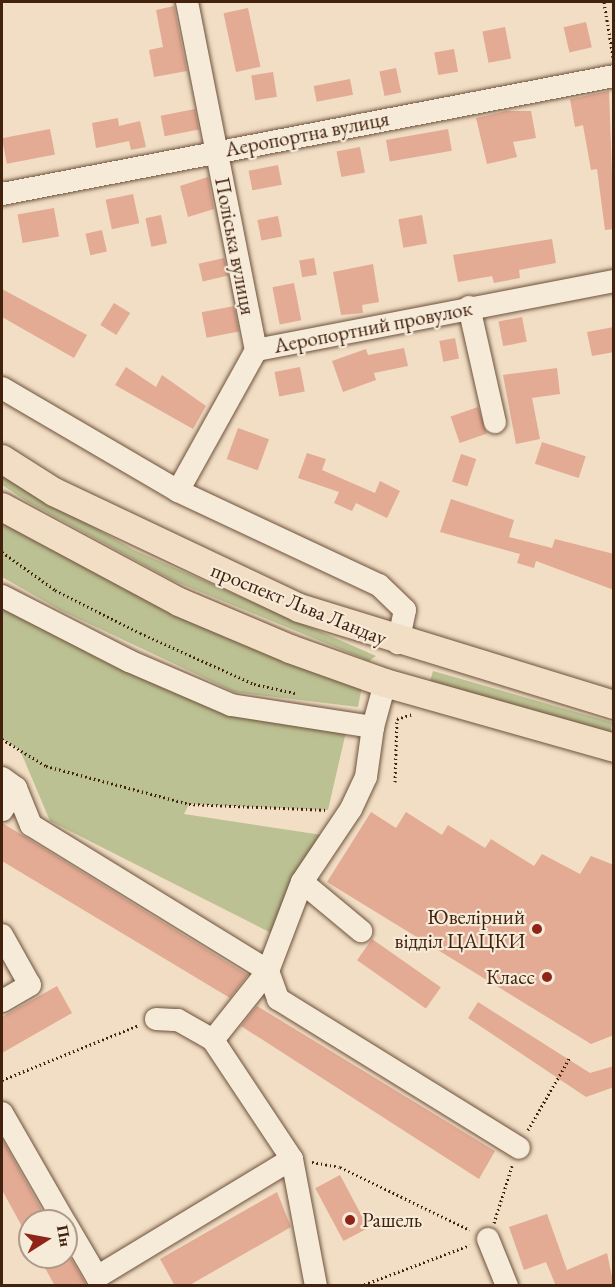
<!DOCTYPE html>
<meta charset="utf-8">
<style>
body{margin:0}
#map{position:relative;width:615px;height:1287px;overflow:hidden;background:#f1dec5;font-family:"EB Garamond",serif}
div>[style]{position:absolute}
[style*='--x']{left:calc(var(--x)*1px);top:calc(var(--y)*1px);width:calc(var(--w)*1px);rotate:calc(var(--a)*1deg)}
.green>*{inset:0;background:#bcc193;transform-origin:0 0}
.building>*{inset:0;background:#e3aa94;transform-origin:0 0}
.path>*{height:3px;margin-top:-1.5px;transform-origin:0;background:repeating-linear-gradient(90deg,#42220d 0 1.5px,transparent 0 4.5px)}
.roads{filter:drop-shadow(0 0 2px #6e513b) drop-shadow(0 0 2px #6e513b)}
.minor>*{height:22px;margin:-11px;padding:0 11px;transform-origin:11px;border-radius:11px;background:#f6ead9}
.major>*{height:28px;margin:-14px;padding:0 14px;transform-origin:14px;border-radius:14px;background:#f1dec5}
.dots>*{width:16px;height:16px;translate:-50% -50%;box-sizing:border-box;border:3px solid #f6ead9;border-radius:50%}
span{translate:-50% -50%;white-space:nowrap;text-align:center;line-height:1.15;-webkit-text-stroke:4.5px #f6ead9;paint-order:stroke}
.street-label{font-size:21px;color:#42220d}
.poi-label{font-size:21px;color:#42220d}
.right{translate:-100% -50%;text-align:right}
.left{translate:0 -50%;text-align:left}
.frame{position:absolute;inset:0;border:3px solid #42220d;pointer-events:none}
.north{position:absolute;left:18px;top:1209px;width:60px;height:60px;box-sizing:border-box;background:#f6ead9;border:2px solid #ae9a87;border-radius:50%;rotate:79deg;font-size:16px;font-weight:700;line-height:24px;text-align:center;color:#42220d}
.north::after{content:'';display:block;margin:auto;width:21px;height:27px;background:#8f2418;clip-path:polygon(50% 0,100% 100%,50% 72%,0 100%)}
</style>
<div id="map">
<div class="green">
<i style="clip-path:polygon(2px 475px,134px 550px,376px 656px,369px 661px,174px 581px,28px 502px,2px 485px)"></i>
<i style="clip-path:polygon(2px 515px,362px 686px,358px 707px,234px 692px,60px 610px,2px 577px)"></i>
<i style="clip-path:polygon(2px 596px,231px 705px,348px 723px,328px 810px,189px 804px,184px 814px,322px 835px,281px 938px,50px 821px,20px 750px,2px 739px)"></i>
<i style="left:433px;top:671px;width:187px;height:11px;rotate:16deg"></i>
</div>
<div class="building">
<i style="clip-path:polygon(174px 6px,187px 71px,154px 77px,149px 50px,163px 47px,156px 10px)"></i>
<i style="left:248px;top:8px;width:60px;height:25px;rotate:78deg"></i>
<i style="left:586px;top:22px;width:26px;height:23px;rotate:77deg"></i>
<i style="left:505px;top:27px;width:32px;height:23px;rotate:79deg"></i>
<i style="left:454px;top:49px;width:23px;height:20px;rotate:80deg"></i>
<i style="left:396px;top:68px;width:25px;height:17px;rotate:78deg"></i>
<i style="left:273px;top:72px;width:25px;height:22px;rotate:81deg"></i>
<i style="left:350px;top:79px;width:16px;height:37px;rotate:79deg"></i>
<i style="clip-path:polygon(609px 91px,614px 229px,605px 230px,597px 169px,591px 170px,583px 125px,575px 127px,570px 99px)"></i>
<i style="left:195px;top:109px;width:21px;height:35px;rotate:79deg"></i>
<i style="clip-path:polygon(506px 111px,531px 111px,536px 138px,513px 142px,517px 157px,487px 164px,476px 118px)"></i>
<i style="clip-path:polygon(118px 118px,119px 126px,140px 121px,146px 147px,131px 150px,129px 141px,96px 148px,92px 123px)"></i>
<i style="left:50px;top:129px;width:26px;height:49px;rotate:79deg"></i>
<i style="left:448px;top:129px;width:22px;height:63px;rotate:80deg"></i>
<i style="left:360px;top:147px;width:26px;height:24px;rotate:79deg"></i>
<i style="left:278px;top:165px;width:20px;height:30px;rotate:79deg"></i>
<i style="clip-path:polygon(208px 177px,214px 209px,188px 217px,180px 186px)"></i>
<i style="left:133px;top:194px;width:30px;height:28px;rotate:78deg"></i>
<i style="left:54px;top:208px;width:29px;height:37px;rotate:80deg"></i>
<i style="left:161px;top:215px;width:29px;height:16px;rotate:78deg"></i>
<i style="left:422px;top:215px;width:29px;height:24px;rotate:80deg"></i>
<i style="left:278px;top:216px;width:21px;height:21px;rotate:79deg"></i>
<i style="left:102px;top:230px;width:22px;height:17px;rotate:77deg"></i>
<i style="clip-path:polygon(552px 239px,556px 263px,519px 270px,520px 278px,494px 283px,492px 276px,458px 282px,453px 255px)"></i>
<i style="left:224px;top:258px;width:18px;height:26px;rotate:77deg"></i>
<i style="left:314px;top:258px;width:17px;height:15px;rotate:80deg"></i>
<i style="clip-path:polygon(373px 264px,379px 302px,362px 305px,363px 313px,341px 315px,333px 272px)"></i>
<i style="left:294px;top:283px;width:38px;height:22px;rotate:79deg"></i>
<i style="clip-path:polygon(2px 289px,87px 335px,74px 358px,2px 317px)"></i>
<i style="left:114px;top:303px;width:19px;height:26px;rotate:32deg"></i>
<i style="left:234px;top:306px;width:26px;height:33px;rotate:79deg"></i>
<i style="left:522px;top:317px;width:25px;height:24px;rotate:79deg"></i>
<i style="clip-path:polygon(614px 327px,614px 352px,592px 356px,587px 332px)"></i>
<i style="left:455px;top:338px;width:21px;height:16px;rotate:79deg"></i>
<i style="clip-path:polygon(404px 348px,408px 366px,374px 373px,376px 380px,343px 392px,332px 361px,366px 349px,368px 355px)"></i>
<i style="clip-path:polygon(126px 367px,156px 387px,162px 375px,206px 406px,193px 429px,115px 385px)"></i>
<i style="left:300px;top:367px;width:25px;height:26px;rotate:79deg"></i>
<i style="clip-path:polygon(557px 368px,560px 394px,532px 398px,540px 439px,516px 444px,503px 375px)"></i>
<i style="left:478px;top:407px;width:28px;height:29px;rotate:71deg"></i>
<i style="left:238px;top:428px;width:33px;height:33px;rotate:20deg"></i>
<i style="left:542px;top:442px;width:46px;height:23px;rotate:18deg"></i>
<i style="clip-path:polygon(307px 453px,326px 459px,322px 470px,375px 493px,380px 481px,400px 491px,387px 518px,356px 503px,352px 511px,334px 503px,339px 492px,298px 478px)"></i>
<i style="left:461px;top:454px;width:16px;height:29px;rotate:18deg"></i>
<i style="clip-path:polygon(451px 499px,514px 520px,509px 537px,552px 548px,555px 539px,614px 554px,614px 590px,536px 561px,534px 568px,517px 563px,520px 554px,440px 532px)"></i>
<i style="clip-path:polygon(371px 812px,396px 828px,406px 812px,442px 835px,448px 825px,485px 848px,491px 839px,534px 866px,542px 854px,580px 874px,591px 856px,614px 865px,614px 1035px,591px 1044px,327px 882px)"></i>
<i style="clip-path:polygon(2px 823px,22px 835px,248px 975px,230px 998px,2px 861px)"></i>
<i style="left:372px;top:939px;width:84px;height:26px;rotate:35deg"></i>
<i style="clip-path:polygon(57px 986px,72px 1013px,2px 1053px,2px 1017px)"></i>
<i style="clip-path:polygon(478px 1002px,590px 1073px,614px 1066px,614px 1087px,586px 1097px,468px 1018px)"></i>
<i style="clip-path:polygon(257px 1006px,495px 1151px,479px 1179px,241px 1026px)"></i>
<i style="clip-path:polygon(2px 1139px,48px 1221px,30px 1221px,30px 1241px,2px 1190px)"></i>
<i style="left:340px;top:1175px;width:60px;height:28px;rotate:62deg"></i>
<i style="clip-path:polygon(277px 1192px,291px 1227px,188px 1286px,175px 1286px,160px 1259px)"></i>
<i style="clip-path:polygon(547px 1214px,567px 1270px,607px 1253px,614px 1286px,556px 1286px,546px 1262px,524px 1270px,509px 1227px)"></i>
<i style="clip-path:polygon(39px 1257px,70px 1257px,87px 1286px,55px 1286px)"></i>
</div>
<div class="path">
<i style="--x:604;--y:2;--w:56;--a:80.7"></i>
<i style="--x:2;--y:552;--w:65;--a:35.6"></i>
<i style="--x:55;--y:590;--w:95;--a:26.8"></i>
<i style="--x:140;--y:633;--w:125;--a:24.1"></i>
<i style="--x:254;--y:684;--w:42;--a:12.4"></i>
<i style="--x:2;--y:739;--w:52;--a:31.5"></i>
<i style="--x:46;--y:766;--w:148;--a:14.9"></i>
<i style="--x:189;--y:804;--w:139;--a:2.5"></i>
<i style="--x:395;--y:782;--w:63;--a:-88.2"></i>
<i style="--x:397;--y:719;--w:16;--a:-18"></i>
<i style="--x:2;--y:1080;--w:148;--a:-21.9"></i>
<i style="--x:528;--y:1130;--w:84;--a:-60.1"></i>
<i style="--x:312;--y:1162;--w:28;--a:10"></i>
<i style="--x:340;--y:1167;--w:144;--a:25.9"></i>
<i style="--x:494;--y:1223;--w:60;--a:-72.5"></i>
<i style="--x:360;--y:1286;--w:117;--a:-20.4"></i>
</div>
<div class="roads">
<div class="minor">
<i style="--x:187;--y:2;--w:355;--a:78.8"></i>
<i style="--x:2;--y:194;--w:623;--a:-10.91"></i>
<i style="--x:469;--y:307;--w:118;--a:77.3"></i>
<i style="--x:2;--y:388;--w:204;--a:30.3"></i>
<i style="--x:178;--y:491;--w:222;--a:25.1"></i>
<i style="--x:379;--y:585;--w:36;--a:44"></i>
<i style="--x:405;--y:610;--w:34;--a:102"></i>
<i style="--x:178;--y:491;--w:161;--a:-61"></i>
<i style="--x:256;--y:350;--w:365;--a:-10.9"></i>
<i style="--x:2;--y:596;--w:143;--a:27.1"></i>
<i style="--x:129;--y:661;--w:111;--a:23.3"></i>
<i style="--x:231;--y:705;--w:144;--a:8.8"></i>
<i style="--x:373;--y:727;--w:46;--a:-74.7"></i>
<i style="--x:2;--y:778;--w:17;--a:36"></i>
<i style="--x:16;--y:788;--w:26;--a:122"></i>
<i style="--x:16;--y:788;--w:40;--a:68"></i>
<i style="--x:31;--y:825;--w:278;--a:31.6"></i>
<i style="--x:268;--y:971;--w:30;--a:70"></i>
<i style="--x:278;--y:999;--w:283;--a:31.7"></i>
<i style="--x:302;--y:882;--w:77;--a:39.7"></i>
<i style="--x:2;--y:935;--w:57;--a:60.8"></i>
<i style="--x:30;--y:985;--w:32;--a:150"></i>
<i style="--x:156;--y:1019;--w:22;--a:3"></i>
<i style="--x:178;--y:1020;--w:40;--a:29.7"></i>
<i style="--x:2;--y:1113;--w:125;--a:60.1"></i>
<i style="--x:292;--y:1159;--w:129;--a:79.3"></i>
<i style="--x:66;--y:1224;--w:61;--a:59.7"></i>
<i style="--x:97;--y:1277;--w:228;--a:-31.2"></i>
<i style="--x:292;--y:1159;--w:143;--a:-123.6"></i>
<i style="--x:213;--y:1040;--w:88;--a:-51.4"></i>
<i style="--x:268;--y:971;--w:95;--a:-69.1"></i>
<i style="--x:302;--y:882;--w:88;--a:-56.1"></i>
<i style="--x:351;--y:809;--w:35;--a:-65"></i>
<i style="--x:366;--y:777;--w:50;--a:-82"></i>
<i style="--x:488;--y:1239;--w:51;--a:68"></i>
</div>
<div class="major">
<i style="--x:2;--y:459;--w:62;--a:32.4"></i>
<i style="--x:54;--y:492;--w:271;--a:25.3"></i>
<i style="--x:299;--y:608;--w:330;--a:17.1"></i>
<i style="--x:2;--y:507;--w:201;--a:28.2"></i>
<i style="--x:179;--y:602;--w:121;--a:22.9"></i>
<i style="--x:290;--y:649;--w:101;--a:19.7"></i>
<i style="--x:385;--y:683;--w:238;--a:15.8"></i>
</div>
</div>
<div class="dots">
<i style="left:537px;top:929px;background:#8f2418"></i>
<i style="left:547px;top:977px;background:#8f2418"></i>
<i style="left:350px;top:1220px;background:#8f2418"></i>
</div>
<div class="street-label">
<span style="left:307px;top:134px;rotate:-11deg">Аеропортна вулиця</span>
<span style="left:235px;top:246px;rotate:79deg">Поліська вулиця</span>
<span style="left:373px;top:327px;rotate:-11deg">Аеропортний провулок</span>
<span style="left:299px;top:604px;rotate:22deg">проспект Льва Ландау</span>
</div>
<div class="poi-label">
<span class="right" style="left:525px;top:929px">Ювелірний<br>відділ ЦАЦКИ</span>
<span class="right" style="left:535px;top:977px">Класс</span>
<span class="left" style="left:362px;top:1220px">Рашель</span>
</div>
<div class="frame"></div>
<div class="north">Пн</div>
</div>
